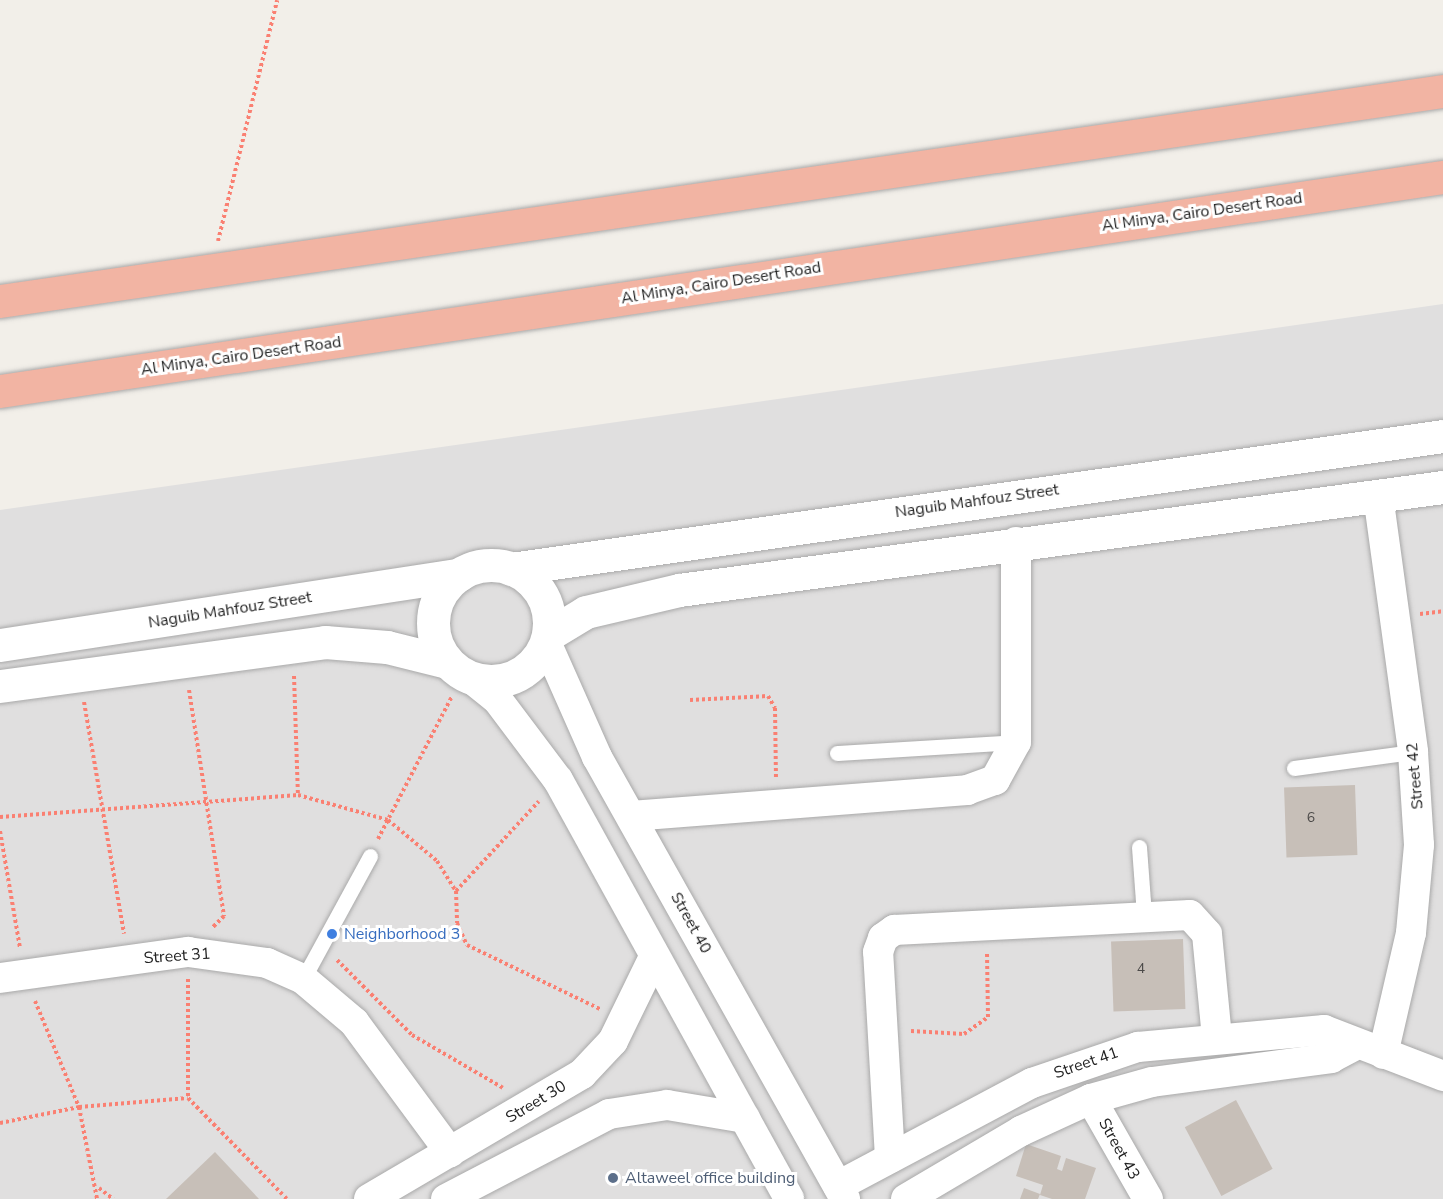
<!DOCTYPE html>
<style>
body{margin:0}
#map{position:relative;width:1443px;height:1199px;overflow:hidden;background:#f2efe9;font-family:"Nunito Sans",sans-serif}
div>[style]{position:absolute}
[style*='--x']{left:calc(var(--x)*1px);top:calc(var(--y)*1px);width:calc(var(--w)*1px);rotate:calc(var(--a)*1deg)}
.residential>*{inset:0;background:#e0dfdf}
.building>*{inset:0;background:#c7bfb8;transform-origin:0 0}
.path>*{height:4px;margin-top:-2px;transform-origin:0;background:repeating-linear-gradient(90deg,#fa8072 0 3px,transparent 0 6px)}
.roads{filter:drop-shadow(0 0 2px #a9a9a9) drop-shadow(0 0 2px #a9a9a9)}
.service>*{height:15px;margin:-7.5px;padding:0 7.5px;transform-origin:7.5px;border-radius:7.5px;background:#fff}
.minor>*{height:30px;margin:-15px;padding:0 15px;transform-origin:15px;border-radius:15px;background:#fff}
.tertiary>*{height:33px;margin:-16.5px;padding:0 16.5px;transform-origin:16.5px;border-radius:16.5px;background:#fff}
.tertiary>.ring{margin:-16.5px;padding:0;box-sizing:content-box;background:none;border:33px solid #fff;border-radius:50%}
.trunk>*{height:33px;margin:-16.5px;padding:0 16.5px;transform-origin:16.5px;border-radius:16.5px;background:#f2b4a3}
.dots>*{width:16px;height:16px;translate:-50% -50%;box-sizing:border-box;border:3px solid #fff;border-radius:50%}
span{translate:-50% -50%;white-space:nowrap;text-align:center;line-height:1.15;-webkit-text-stroke:6px #fff;paint-order:stroke}
.number-label{font-size:14px;color:#4b4948}
.number-label span{-webkit-text-stroke-width:0}
.street-label{font-size:16px;color:#222}
.shop-label{font-size:16px;color:#366cbe}
.left{translate:0 -50%;text-align:left}
.service-label{font-size:16px;color:#4e5e75}
</style>
<div id="map">
<div class="residential">
<i style="clip-path:polygon(1443px 304px,1443px 1199px,0 1199px,0 510px)"></i>
</div>
<div class="building">
<i style="left:1355px;top:785px;width:70px;height:71px;rotate:88deg"></i>
<i style="left:1183px;top:939px;width:70px;height:72px;rotate:88deg"></i>
<i style="left:1236px;top:1100px;width:78px;height:58px;rotate:62deg"></i>
<i style="clip-path:polygon(1026px 1144px,1061px 1156px,1057px 1169px,1062px 1171px,1066px 1158px,1096px 1168px,1085px 1199px,1052px 1199px,1040px 1195px,1043px 1185px,1016px 1176px)"></i>
<i style="clip-path:polygon(215px 1152px,259px 1199px,166px 1199px)"></i>
<i style="clip-path:polygon(1024px 1188px,1040px 1194px,1038px 1199px,1020px 1199px)"></i>
</div>
<div class="path">
<i style="--x:218;--y:241;--w:248;--a:-76.2"></i>
<i style="--x:1420;--y:614;--w:23;--a:-7"></i>
<i style="--x:294;--y:676;--w:119;--a:88.1"></i>
<i style="--x:189;--y:690;--w:229;--a:81.2"></i>
<i style="--x:224;--y:916;--w:17;--a:135"></i>
<i style="--x:690;--y:700;--w:78;--a:-2.9"></i>
<i style="--x:768;--y:696;--w:14;--a:60"></i>
<i style="--x:775;--y:708;--w:69;--a:89.2"></i>
<i style="--x:84;--y:702;--w:235;--a:80.2"></i>
<i style="--x:0;--y:817;--w:299;--a:-4.2"></i>
<i style="--x:298;--y:795;--w:93;--a:15.5"></i>
<i style="--x:388;--y:820;--w:64;--a:39.9"></i>
<i style="--x:437;--y:861;--w:36;--a:58"></i>
<i style="--x:456;--y:891;--w:122;--a:-47.3"></i>
<i style="--x:0;--y:831;--w:119;--a:80.3"></i>
<i style="--x:378;--y:839;--w:161;--a:-62.6"></i>
<i style="--x:456;--y:891;--w:32;--a:88"></i>
<i style="--x:457;--y:923;--w:24;--a:66"></i>
<i style="--x:467;--y:945;--w:148;--a:25.7"></i>
<i style="--x:337;--y:960;--w:106;--a:45"></i>
<i style="--x:412;--y:1035;--w:105;--a:30.2"></i>
<i style="--x:188;--y:979;--w:119;--a:90"></i>
<i style="--x:188;--y:1098;--w:141;--a:45.6"></i>
<i style="--x:35;--y:1001;--w:115;--a:67.5"></i>
<i style="--x:79;--y:1107;--w:94;--a:78.9"></i>
<i style="--x:911;--y:1031;--w:53;--a:3.2"></i>
<i style="--x:964;--y:1034;--w:29;--a:-35"></i>
<i style="--x:988;--y:1017;--w:65;--a:-90.9"></i>
<i style="--x:0;--y:1123;--w:81;--a:-11.4"></i>
<i style="--x:79;--y:1107;--w:109;--a:-4.7"></i>
<i style="--x:99;--y:1188;--w:18;--a:38"></i>
</div>
<div class="roads">
<div class="service">
<i style="--x:837;--y:753;--w:179;--a:-3.5"></i>
<i style="--x:1294;--y:768;--w:120;--a:-7.7"></i>
<i style="--x:1139;--y:847;--w:68;--a:85.8"></i>
<i style="--x:303;--y:979;--w:140;--a:-61.4"></i>
</div>
<div class="minor">
<i style="--x:1378;--y:495;--w:259;--a:82.2"></i>
<i style="--x:1413;--y:752;--w:93;--a:86.3"></i>
<i style="--x:1419;--y:845;--w:88;--a:95.2"></i>
<i style="--x:1411;--y:933;--w:124;--a:103"></i>
<i style="--x:546;--y:642;--w:126;--a:66.1"></i>
<i style="--x:597;--y:757;--w:507;--a:60.7"></i>
<i style="--x:472;--y:679;--w:32;--a:39"></i>
<i style="--x:497;--y:699;--w:101;--a:53"></i>
<i style="--x:558;--y:780;--w:478;--a:61.1"></i>
<i style="--x:631;--y:816;--w:337;--a:-4.4"></i>
<i style="--x:967;--y:790;--w:30;--a:-20"></i>
<i style="--x:995;--y:780;--w:43;--a:-61.1"></i>
<i style="--x:1016;--y:742;--w:200;--a:-90"></i>
<i style="--x:0;--y:978;--w:190;--a:-7.9"></i>
<i style="--x:188;--y:952;--w:80;--a:7.9"></i>
<i style="--x:267;--y:963;--w:39;--a:24"></i>
<i style="--x:303;--y:979;--w:67;--a:40.1"></i>
<i style="--x:354;--y:1022;--w:162;--a:53.6"></i>
<i style="--x:1091;--y:1099;--w:115;--a:60.3"></i>
<i style="--x:890;--y:1158;--w:206;--a:-93.3"></i>
<i style="--x:878;--y:952;--w:15;--a:-70"></i>
<i style="--x:883;--y:938;--w:14;--a:-36"></i>
<i style="--x:894;--y:930;--w:296;--a:-2.9"></i>
<i style="--x:1190;--y:915;--w:25;--a:48"></i>
<i style="--x:1207;--y:934;--w:103;--a:84.5"></i>
<i style="--x:838;--y:1186;--w:220;--a:-28"></i>
<i style="--x:1032;--y:1083;--w:112;--a:-18.8"></i>
<i style="--x:1138;--y:1047;--w:187;--a:-5.2"></i>
<i style="--x:1324;--y:1030;--w:128;--a:21.1"></i>
<i style="--x:369;--y:1199;--w:247;--a:-30.4"></i>
<i style="--x:582;--y:1074;--w:45;--a:-46.8"></i>
<i style="--x:613;--y:1041;--w:93;--a:-64"></i>
<i style="--x:446;--y:1199;--w:184;--a:-27.5"></i>
<i style="--x:609;--y:1114;--w:59;--a:-8.8"></i>
<i style="--x:667;--y:1105;--w:79;--a:9.5"></i>
<i style="--x:906;--y:1199;--w:134;--a:-30.6"></i>
<i style="--x:1021;--y:1131;--w:77;--a:-24.6"></i>
<i style="--x:1091;--y:1099;--w:63;--a:-15.6"></i>
<i style="--x:1152;--y:1082;--w:181;--a:-7.6"></i>
<i style="--x:1331;--y:1058;--w:30;--a:-28"></i>
</div>
<div class="tertiary">
<i class="ring" style="left:433px;top:565px;width:83px;height:83px"></i>
<i style="--x:511;--y:569;--w:941;--a:-8.12"></i>
<i style="--x:548;--y:635;--w:44;--a:-31.2"></i>
<i style="--x:586;--y:612;--w:96;--a:-13.3"></i>
<i style="--x:679;--y:590;--w:771;--a:-7.68"></i>
<i style="--x:0;--y:645;--w:465;--a:-8.7"></i>
<i style="--x:0;--y:686;--w:328;--a:-7.7"></i>
<i style="--x:325;--y:642;--w:62;--a:4.6"></i>
<i style="--x:387;--y:647;--w:62;--a:14"></i>
</div>
<div class="trunk">
<i style="--x:0;--y:301;--w:1458;--a:-8.28"></i>
<i style="--x:0;--y:391;--w:1459;--a:-8.44"></i>
</div>
</div>
<div class="dots">
<i style="left:332px;top:934px;background:#3f7fe0"></i>
<i style="left:613px;top:1178px;background:#5c6f8a"></i>
</div>
<div class="number-label">
<span style="left:1311px;top:818px">6</span>
<span style="left:1141px;top:969px">4</span>
</div>
<div class="street-label">
<span style="left:1202px;top:212px;rotate:-8deg">Al Minya, Cairo Desert Road</span>
<span style="left:721px;top:283px;rotate:-9deg">Al Minya, Cairo Desert Road</span>
<span style="left:241px;top:356px;rotate:-8deg">Al Minya, Cairo Desert Road</span>
<span style="left:977px;top:501px;rotate:-8deg">Naguib Mahfouz Street</span>
<span style="left:230px;top:610px;rotate:-9deg">Naguib Mahfouz Street</span>
<span style="left:1415px;top:776px;rotate:-95deg">Street 42</span>
<span style="left:691px;top:923px;rotate:61deg">Street 40</span>
<span style="left:177px;top:956px;rotate:-4deg">Street 31</span>
<span style="left:1086px;top:1063px;rotate:-19deg">Street 41</span>
<span style="left:536px;top:1102px;rotate:-31deg">Street 30</span>
<span style="left:1119px;top:1149px;rotate:61deg">Street 43</span>
</div>
<div class="shop-label">
<span class="left" style="left:344px;top:934px">Neighborhood 3</span>
</div>
<div class="service-label">
<span class="left" style="left:625px;top:1178px">Altaweel office building</span>
</div>
</div>
